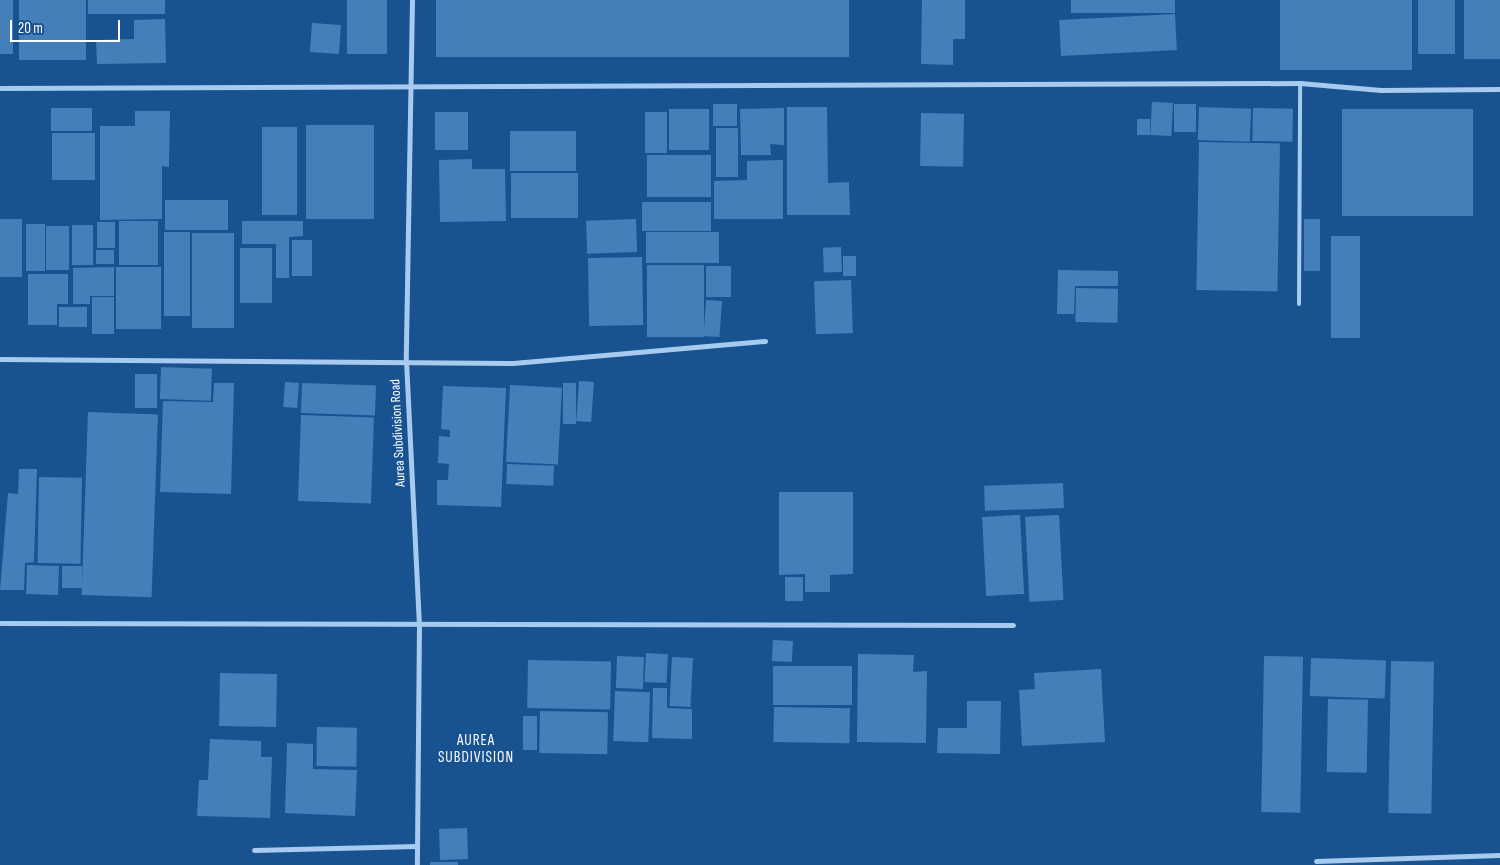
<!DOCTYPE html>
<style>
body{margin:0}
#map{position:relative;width:1500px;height:865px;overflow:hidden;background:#185291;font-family:"Sofia Sans Condensed",sans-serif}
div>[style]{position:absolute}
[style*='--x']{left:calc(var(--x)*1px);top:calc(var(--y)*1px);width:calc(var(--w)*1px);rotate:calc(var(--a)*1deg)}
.building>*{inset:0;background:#457fba;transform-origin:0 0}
.lane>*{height:4px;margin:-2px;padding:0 2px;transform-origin:2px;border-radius:2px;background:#a7cbef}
.street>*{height:5px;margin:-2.5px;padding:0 2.5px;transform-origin:2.5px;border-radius:2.5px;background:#a7cbef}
span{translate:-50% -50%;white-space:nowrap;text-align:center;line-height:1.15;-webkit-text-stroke:4px #185291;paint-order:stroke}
.street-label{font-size:14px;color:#fff}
.neighbourhood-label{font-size:15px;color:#fff;letter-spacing:1px}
.scale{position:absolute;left:10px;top:20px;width:110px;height:22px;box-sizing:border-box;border:2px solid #fff;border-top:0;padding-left:6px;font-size:15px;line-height:18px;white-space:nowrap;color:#fff;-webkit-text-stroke:4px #185291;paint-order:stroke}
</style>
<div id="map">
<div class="building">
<i style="left:0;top:0;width:13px;height:54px"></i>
<i style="left:19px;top:0;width:67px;height:60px"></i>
<i style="left:88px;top:0;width:77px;height:14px"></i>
<i style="left:347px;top:0;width:40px;height:54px"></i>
<i style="left:436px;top:0;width:413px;height:57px"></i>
<i style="clip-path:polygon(922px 0,965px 0,965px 39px,953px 39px,953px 65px,921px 64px)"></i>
<i style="left:1071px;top:0;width:104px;height:13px"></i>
<i style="left:1280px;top:0;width:132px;height:70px"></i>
<i style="left:1418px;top:0;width:37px;height:54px"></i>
<i style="left:1464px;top:0;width:36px;height:59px"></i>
<i style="left:1175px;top:14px;width:36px;height:116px;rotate:87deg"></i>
<i style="clip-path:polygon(165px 19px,166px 63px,97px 64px,96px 40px,134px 39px,134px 20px)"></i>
<i style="left:312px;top:23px;width:29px;height:29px;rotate:4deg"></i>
<i style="left:1152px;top:102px;width:21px;height:33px;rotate:3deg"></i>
<i style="left:713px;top:104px;width:24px;height:22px"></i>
<i style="left:1174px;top:104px;width:22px;height:28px"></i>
<i style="clip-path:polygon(787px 107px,827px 107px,828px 183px,849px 182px,850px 215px,787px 215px)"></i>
<i style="left:1199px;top:107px;width:52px;height:33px;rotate:2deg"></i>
<i style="left:51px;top:108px;width:41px;height:23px"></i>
<i style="clip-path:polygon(784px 108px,784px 145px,770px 144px,771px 155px,741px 155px,740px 109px)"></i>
<i style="left:1253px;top:108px;width:40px;height:33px;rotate:1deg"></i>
<i style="left:709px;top:109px;width:41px;height:40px;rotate:90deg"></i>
<i style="left:1342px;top:109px;width:131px;height:107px"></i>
<i style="clip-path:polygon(135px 111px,170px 111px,169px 167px,162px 166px,162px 219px,100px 220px,100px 126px,135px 126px)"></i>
<i style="left:468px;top:112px;width:38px;height:33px;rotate:90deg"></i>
<i style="left:645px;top:112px;width:22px;height:41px"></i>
<i style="left:921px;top:113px;width:43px;height:53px;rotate:1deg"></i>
<i style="left:1137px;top:119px;width:13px;height:16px"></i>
<i style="left:306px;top:125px;width:68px;height:94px"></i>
<i style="left:262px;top:127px;width:35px;height:88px"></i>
<i style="left:716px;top:128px;width:22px;height:49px"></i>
<i style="left:576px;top:131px;width:40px;height:66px;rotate:90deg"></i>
<i style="left:52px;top:133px;width:43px;height:47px"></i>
<i style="left:1199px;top:142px;width:81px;height:148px;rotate:1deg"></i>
<i style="left:711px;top:155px;width:42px;height:64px;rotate:90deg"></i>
<i style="clip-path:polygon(472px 159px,472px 169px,505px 169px,506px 221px,440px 222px,439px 160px)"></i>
<i style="clip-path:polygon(783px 160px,783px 219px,714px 219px,714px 181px,747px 180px,747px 161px)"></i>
<i style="left:578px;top:173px;width:45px;height:67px;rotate:90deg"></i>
<i style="left:165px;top:200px;width:63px;height:30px"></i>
<i style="left:642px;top:202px;width:69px;height:29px"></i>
<i style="left:22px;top:219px;width:58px;height:22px;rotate:90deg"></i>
<i style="left:636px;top:219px;width:33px;height:50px;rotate:88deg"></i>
<i style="left:1304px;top:219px;width:16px;height:52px"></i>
<i style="left:158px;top:221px;width:44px;height:39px;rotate:90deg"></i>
<i style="clip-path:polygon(242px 221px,303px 221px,303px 236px,289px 237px,289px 278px,276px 278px,276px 244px,242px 244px)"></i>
<i style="left:97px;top:222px;width:18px;height:26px"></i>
<i style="left:26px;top:224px;width:19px;height:47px"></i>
<i style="left:72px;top:225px;width:21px;height:40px"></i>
<i style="left:46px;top:226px;width:23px;height:44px"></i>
<i style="left:164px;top:232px;width:26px;height:84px"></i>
<i style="left:719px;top:232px;width:31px;height:73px;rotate:90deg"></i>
<i style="left:234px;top:233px;width:95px;height:42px;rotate:90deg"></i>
<i style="left:1331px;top:236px;width:29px;height:102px"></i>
<i style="left:292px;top:240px;width:20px;height:36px"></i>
<i style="left:841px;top:247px;width:25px;height:18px;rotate:88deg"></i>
<i style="left:272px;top:248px;width:55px;height:32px;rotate:90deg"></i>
<i style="left:114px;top:250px;width:14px;height:18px;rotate:90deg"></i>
<i style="left:843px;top:256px;width:13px;height:20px"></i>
<i style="left:642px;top:257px;width:68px;height:54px;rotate:89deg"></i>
<i style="left:647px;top:265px;width:57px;height:72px"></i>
<i style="left:706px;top:266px;width:25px;height:31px"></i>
<i style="clip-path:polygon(114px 267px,114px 296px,90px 296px,90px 304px,73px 304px,73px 268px)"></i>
<i style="left:116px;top:267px;width:45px;height:62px"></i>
<i style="clip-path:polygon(1058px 270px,1118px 271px,1118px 286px,1075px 286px,1074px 314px,1057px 314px)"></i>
<i style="clip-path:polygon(28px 274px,68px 274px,68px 304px,57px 304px,57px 325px,28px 325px)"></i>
<i style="left:851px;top:280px;width:53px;height:37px;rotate:88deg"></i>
<i style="left:1076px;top:288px;width:42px;height:34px;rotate:1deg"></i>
<i style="left:92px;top:297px;width:22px;height:37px"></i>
<i style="left:706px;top:300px;width:16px;height:36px;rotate:4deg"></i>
<i style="left:59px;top:307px;width:28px;height:20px"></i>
<i style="left:161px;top:367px;width:51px;height:32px;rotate:2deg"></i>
<i style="left:135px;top:374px;width:22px;height:34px"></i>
<i style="left:579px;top:381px;width:15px;height:40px;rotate:4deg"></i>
<i style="left:285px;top:382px;width:14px;height:25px;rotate:4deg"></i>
<i style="clip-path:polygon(214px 383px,234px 383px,231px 494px,160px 492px,163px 401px,213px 402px)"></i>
<i style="left:302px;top:383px;width:74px;height:30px;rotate:2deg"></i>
<i style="left:563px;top:383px;width:13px;height:41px"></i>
<i style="left:510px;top:385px;width:52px;height:77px;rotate:3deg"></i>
<i style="clip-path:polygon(443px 386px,506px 388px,501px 507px,437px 505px,437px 480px,448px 480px,449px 464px,438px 463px,439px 436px,450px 437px,450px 430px,441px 429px)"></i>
<i style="left:88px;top:412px;width:70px;height:183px;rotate:2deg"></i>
<i style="left:301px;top:415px;width:73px;height:86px;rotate:2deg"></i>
<i style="left:507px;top:464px;width:47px;height:20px;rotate:2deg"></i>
<i style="clip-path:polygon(19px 469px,37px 469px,34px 562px,25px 563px,24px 590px,0 590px,8px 493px,18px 494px)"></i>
<i style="left:39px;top:477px;width:43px;height:86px;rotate:1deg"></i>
<i style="left:1063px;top:483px;width:25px;height:79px;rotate:88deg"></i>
<i style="clip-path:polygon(779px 492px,853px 492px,853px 574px,830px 575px,830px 592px,805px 592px,805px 574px,779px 575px)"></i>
<i style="left:1020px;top:515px;width:79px;height:38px;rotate:87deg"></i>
<i style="left:1059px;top:515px;width:85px;height:34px;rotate:87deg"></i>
<i style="left:27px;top:565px;width:32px;height:29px;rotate:2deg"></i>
<i style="left:62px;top:566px;width:20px;height:22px"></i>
<i style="left:785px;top:577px;width:18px;height:24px"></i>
<i style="left:773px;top:640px;width:20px;height:21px;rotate:3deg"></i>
<i style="left:646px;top:653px;width:22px;height:29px;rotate:3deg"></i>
<i style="clip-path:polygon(858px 654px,914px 655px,913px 672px,927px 671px,926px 743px,857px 742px)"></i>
<i style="left:617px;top:656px;width:27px;height:32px;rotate:2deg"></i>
<i style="left:1264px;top:656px;width:39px;height:156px;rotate:1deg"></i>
<i style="left:672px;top:657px;width:21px;height:49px;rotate:3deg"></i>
<i style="left:1311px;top:658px;width:75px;height:38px;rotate:2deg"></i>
<i style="left:528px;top:660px;width:83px;height:48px;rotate:1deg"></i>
<i style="left:1391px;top:661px;width:43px;height:152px;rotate:1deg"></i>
<i style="left:773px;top:666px;width:79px;height:39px"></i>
<i style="clip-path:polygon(1101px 669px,1105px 742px,1022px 746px,1019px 690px,1035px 689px,1034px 673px)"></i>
<i style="left:220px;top:673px;width:57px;height:53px;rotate:1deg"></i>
<i style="clip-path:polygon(653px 688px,667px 688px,667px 708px,692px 709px,692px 739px,652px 738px)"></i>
<i style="left:615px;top:691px;width:35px;height:50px;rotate:2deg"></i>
<i style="left:1328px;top:699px;width:40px;height:73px;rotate:1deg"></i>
<i style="clip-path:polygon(967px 701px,1001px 701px,1000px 754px,937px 753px,938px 728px,967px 728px)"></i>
<i style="left:774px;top:707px;width:76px;height:35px;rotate:1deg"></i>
<i style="left:540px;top:711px;width:68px;height:42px;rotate:1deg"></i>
<i style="left:523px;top:716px;width:14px;height:34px"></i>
<i style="left:317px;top:727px;width:40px;height:39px;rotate:1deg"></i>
<i style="clip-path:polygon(210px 739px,261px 741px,261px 757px,272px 757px,270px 818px,197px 816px,199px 780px,208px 780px)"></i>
<i style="clip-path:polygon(287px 743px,313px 744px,313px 769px,357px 770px,355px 816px,285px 813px)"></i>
<i style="left:467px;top:828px;width:31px;height:28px;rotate:88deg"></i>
<i style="left:430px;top:862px;width:28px;height:3px"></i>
</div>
<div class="lane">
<i style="--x:1299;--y:304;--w:221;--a:-89.7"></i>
</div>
<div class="street">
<i style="--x:412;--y:0;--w:360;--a:91"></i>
<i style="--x:406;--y:360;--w:263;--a:87.2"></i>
<i style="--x:419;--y:623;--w:242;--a:90.5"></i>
<i style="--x:0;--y:88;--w:1300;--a:-0.22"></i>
<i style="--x:1300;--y:83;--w:81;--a:4.9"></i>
<i style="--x:1381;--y:90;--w:119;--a:-0.5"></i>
<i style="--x:0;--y:359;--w:513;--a:0.45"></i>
<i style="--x:513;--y:363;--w:253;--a:-5"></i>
<i style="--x:0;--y:623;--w:1013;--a:0.11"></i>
<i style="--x:254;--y:850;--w:163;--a:-1.4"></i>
<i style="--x:1316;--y:861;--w:184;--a:-1.9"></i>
</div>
<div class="street-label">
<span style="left:398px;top:433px;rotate:-93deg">Aurea Subdivision Road</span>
</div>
<div class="neighbourhood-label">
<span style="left:476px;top:749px">AUREA<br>SUBDIVISION</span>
</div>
<div class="scale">20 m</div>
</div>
